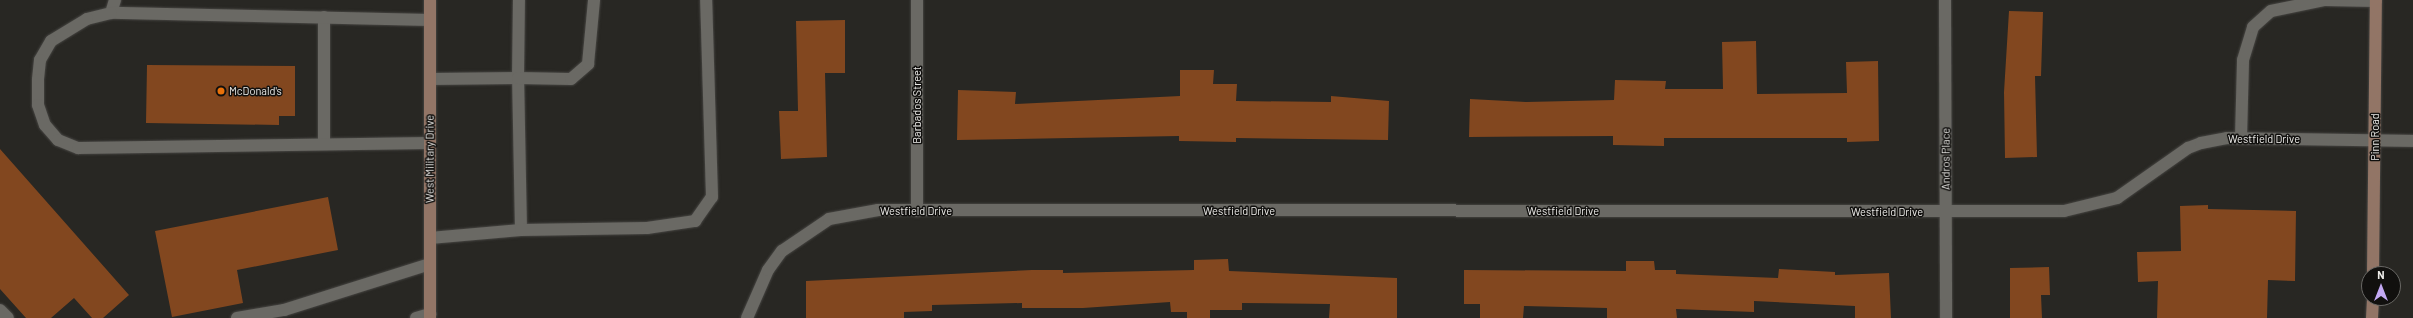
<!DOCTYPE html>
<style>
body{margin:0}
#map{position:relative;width:2413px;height:318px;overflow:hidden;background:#282723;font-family:Barlow,sans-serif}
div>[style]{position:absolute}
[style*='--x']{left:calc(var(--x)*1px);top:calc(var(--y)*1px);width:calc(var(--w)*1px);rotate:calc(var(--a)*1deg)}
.building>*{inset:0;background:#82471f}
.roads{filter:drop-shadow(0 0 1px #464542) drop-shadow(0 0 1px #464542)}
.lane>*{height:12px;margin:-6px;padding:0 6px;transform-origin:6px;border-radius:6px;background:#6a6964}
.street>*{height:12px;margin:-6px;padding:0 6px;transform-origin:6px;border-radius:6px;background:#6a6964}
.secondary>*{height:12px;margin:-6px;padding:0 6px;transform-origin:6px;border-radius:6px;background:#927566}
.dots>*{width:11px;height:11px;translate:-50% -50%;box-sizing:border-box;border:2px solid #11100e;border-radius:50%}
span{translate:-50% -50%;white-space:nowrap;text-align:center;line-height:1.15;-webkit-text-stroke:3px #11100e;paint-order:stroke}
.poi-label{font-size:11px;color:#ecebe8}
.left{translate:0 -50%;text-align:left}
.street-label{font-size:11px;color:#ecebe8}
.north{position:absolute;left:2361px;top:266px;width:40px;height:40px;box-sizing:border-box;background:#11100e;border:1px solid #696865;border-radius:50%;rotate:0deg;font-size:11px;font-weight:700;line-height:16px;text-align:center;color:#ecebe8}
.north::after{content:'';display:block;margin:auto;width:14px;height:18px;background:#c2a8f3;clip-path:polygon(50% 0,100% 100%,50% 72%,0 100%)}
</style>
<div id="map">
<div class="building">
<i style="clip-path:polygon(2009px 11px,2043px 12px,2041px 76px,2035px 76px,2037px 157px,2005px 158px,2004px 92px)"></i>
<i style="clip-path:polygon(845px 20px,845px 73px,825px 73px,827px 157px,781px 159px,779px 111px,798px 111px,796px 21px)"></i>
<i style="clip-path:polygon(1756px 41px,1757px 94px,1847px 93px,1846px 62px,1878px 61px,1879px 141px,1847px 142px,1847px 138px,1664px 138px,1664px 146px,1613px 145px,1613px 136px,1469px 137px,1470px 99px,1526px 102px,1614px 100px,1615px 80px,1666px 81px,1665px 89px,1723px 89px,1722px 42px)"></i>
<i style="clip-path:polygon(147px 65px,295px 66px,295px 116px,279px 116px,279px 125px,146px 123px)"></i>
<i style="clip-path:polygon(1180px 70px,1214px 70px,1213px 84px,1237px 84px,1236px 101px,1331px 102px,1331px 96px,1389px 101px,1388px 140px,1236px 138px,1236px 142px,1179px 141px,1179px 136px,957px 140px,958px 90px,1016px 92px,1015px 104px,1180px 96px)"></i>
<i style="clip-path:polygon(0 149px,129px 295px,103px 318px,92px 318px,74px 298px,51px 318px,26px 318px,0 289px)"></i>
<i style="clip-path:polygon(328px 197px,338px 250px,237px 270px,243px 303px,172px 317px,155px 231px)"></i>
<i style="clip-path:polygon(2208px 205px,2208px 209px,2296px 211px,2295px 281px,2268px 280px,2267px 318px,2157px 318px,2158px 281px,2138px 282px,2137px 252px,2181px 251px,2180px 206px)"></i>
<i style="clip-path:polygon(1228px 259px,1229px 271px,1397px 278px,1397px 318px,1329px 318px,1330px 304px,1242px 303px,1242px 310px,1210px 310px,1210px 318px,1187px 318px,1187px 312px,1171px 312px,1170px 302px,1083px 308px,1022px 308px,1022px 303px,932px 305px,932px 311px,904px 312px,904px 318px,806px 318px,806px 281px,1032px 270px,1063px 270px,1063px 273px,1194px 270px,1194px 260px)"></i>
<i style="clip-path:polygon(1626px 261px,1654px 261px,1655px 270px,1676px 270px,1676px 274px,1778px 278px,1779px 269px,1835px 272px,1835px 275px,1889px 273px,1891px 318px,1855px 318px,1855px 306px,1754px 301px,1754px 312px,1676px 309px,1677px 318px,1607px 318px,1607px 308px,1524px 306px,1523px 318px,1480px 318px,1480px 304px,1464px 304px,1464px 270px,1626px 271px)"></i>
<i style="clip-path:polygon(2049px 267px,2050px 295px,2041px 295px,2042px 318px,2010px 318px,2010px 268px)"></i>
</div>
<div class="roads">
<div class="lane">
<i style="--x:111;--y:13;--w:14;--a:-73"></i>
<i style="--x:324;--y:17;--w:126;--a:90"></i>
<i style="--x:430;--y:20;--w:319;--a:-178.7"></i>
<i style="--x:111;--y:13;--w:25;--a:166"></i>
<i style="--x:87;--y:19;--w:42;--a:148.6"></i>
<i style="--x:51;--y:41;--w:22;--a:120"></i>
<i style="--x:40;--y:60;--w:20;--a:96"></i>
<i style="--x:38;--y:80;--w:25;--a:90"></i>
<i style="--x:38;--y:105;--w:21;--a:71"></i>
<i style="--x:45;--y:125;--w:20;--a:49"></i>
<i style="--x:58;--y:140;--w:22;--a:22"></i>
<i style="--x:78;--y:148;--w:352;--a:-0.8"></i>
<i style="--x:430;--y:79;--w:88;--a:-0.7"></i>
<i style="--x:518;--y:78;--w:78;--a:-89.3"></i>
<i style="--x:2241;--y:138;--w:78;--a:-88.5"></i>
<i style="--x:2243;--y:60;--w:34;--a:-73"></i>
<i style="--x:2253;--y:27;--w:24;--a:-42"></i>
<i style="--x:2271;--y:11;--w:54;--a:-11.7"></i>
<i style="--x:2324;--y:0;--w:52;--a:1.1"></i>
<i style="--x:521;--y:230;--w:152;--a:-91.1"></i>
<i style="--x:518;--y:78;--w:53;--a:1.1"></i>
<i style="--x:571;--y:79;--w:23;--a:-41"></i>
<i style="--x:588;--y:64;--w:64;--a:-84.6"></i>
<i style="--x:430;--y:238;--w:91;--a:-5"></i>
<i style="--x:521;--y:230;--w:126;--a:-0.9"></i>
<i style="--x:647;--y:228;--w:49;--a:-8.3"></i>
<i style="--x:695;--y:221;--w:29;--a:-55"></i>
<i style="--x:712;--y:197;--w:197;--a:-91.7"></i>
<i style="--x:0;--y:310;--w:11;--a:45"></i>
<i style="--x:237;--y:318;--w:48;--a:-9.7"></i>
<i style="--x:284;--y:310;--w:153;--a:-17.5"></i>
<i style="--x:416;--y:318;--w:15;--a:-16"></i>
</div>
<div class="street">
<i style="--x:917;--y:0;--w:211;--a:90"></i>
<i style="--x:1945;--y:0;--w:318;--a:89.8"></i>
<i style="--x:747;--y:318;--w:52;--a:-66.4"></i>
<i style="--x:768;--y:270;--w:24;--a:-54"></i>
<i style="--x:782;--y:251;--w:57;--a:-34.2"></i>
<i style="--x:829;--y:219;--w:50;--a:-10.4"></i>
<i style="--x:878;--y:210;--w:1186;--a:0.05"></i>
<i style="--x:2064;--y:211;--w:55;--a:-13.8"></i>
<i style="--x:2117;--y:198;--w:87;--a:-35.2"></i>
<i style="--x:2188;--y:148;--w:14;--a:-21"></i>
<i style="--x:2201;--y:143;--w:26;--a:-11"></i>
<i style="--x:2227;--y:138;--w:186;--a:0.9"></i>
</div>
<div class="secondary">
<i style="--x:430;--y:0;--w:318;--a:90"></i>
<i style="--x:2373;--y:274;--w:274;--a:-89.4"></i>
<i style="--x:2372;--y:318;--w:20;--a:-87"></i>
</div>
</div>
<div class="dots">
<i style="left:221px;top:91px;background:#e8710a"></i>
</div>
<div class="poi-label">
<span class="left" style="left:229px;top:91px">McDonald's</span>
</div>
<div class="street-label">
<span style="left:917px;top:105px;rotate:-90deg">Barbados Street</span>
<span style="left:2375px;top:137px;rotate:-90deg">Pinn Road</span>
<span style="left:2264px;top:139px">Westfield Drive</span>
<span style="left:430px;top:159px;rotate:-90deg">West Military Drive</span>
<span style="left:1946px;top:159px;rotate:-90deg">Andros Place</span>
<span style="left:916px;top:211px">Westfield Drive</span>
<span style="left:1239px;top:211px">Westfield Drive</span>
<span style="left:1563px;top:211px">Westfield Drive</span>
<span style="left:1887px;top:212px">Westfield Drive</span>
</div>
<div class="north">N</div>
</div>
